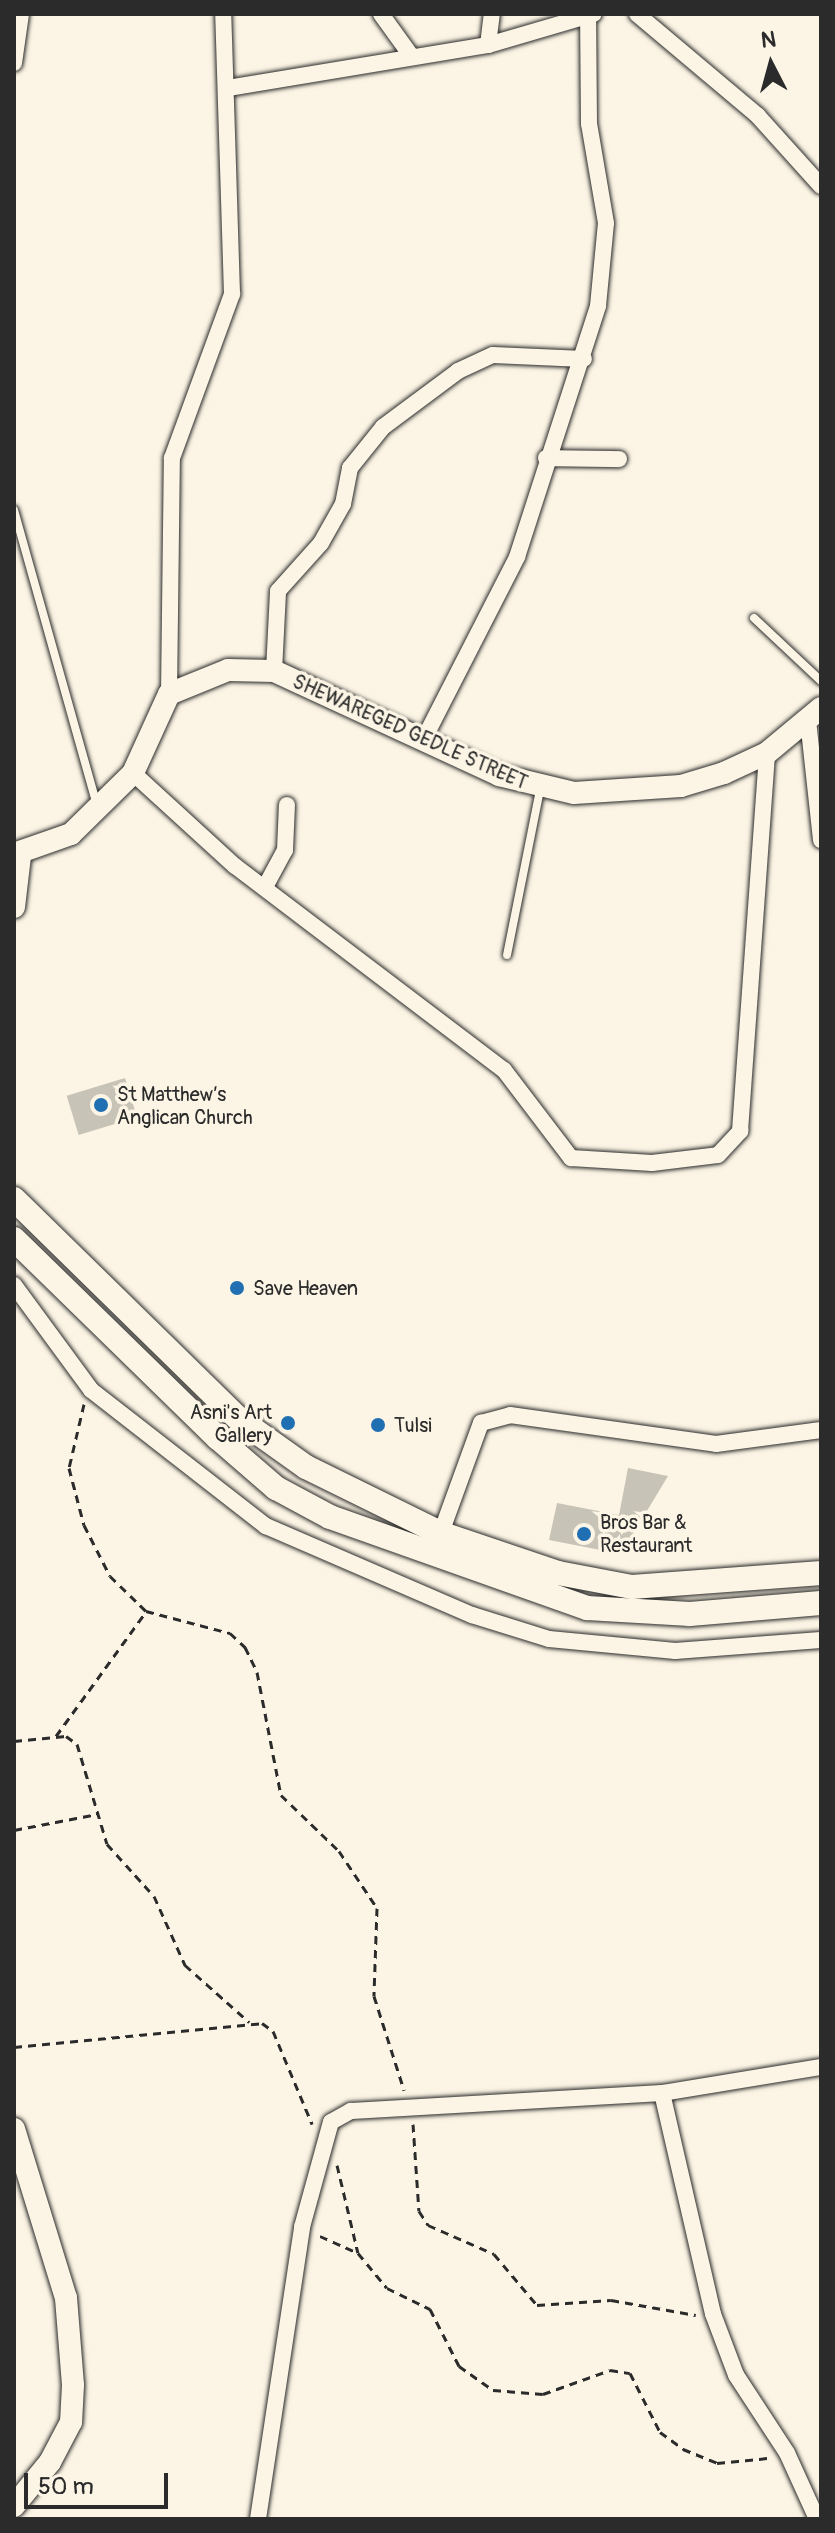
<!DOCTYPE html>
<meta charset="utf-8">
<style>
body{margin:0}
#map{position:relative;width:835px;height:2533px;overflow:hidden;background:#fcf5e5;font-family:Pangolin,sans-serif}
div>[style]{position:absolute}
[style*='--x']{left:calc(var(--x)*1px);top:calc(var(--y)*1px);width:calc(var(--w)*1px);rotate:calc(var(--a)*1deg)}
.building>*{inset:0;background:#c8c3b7;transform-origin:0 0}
.path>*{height:3px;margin-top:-1.5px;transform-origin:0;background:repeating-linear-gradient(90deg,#2b2b2b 0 8px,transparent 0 14px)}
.roads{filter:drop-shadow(0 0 2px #2b2b2b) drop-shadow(0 0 2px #2b2b2b)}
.lane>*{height:8px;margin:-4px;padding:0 4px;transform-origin:4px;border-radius:4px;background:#fcf5e5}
.street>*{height:16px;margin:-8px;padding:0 8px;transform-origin:8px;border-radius:8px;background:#fcf5e5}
.secondary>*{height:22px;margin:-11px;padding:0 11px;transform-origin:11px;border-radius:11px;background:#fcf5e5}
.primary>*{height:24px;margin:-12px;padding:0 12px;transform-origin:12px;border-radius:12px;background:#fcf5e5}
.dots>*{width:22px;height:22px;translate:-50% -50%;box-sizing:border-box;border:4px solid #fcf5e5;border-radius:50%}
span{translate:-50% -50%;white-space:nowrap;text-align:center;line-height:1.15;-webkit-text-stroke:7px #fcf5e5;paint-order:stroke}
.street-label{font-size:20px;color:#2b2b2b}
.poi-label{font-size:20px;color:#2b2b2b}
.left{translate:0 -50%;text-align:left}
.right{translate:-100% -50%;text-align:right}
.frame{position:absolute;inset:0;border:16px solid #2b2b2b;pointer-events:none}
.north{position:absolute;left:731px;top:24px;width:80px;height:80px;-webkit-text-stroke:6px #fcf5e5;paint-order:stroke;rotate:354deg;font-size:22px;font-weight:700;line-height:32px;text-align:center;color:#2b2b2b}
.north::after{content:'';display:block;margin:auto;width:28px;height:36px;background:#2b2b2b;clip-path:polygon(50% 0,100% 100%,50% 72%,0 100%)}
.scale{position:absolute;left:24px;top:2473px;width:144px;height:36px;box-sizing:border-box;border:4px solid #2b2b2b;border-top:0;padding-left:10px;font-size:24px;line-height:28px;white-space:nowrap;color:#2b2b2b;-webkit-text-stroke:6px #fcf5e5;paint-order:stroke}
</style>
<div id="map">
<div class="building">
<i style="left:125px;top:1078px;width:41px;height:61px;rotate:73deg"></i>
<i style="clip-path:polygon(628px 1468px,668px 1476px,621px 1554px,549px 1540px,557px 1503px,619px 1515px)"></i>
</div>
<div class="path">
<i style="--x:84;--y:1404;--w:66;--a:103.2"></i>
<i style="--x:69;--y:1468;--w:59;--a:75.3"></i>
<i style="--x:84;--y:1525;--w:57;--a:63"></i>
<i style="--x:110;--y:1576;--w:50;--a:44.2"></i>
<i style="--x:146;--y:1611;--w:87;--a:14.7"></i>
<i style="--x:230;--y:1633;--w:21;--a:43"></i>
<i style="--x:245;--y:1647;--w:28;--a:64"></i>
<i style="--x:257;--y:1672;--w:125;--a:79"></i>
<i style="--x:281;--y:1795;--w:81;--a:44"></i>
<i style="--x:339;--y:1851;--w:69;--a:56.3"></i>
<i style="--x:377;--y:1908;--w:88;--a:92"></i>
<i style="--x:374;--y:1996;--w:99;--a:72.3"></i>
<i style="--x:56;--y:1736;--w:152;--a:-54.1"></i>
<i style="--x:14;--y:1741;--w:52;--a:-5.5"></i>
<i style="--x:66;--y:1736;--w:14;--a:36"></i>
<i style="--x:77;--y:1744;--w:104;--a:73.3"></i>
<i style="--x:107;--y:1844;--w:70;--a:47.9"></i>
<i style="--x:154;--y:1896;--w:76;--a:65.8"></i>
<i style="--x:185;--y:1965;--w:86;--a:41.7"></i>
<i style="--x:14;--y:1830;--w:85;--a:-10.9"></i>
<i style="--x:14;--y:2047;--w:249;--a:-5.5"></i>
<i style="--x:262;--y:2023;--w:14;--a:36"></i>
<i style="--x:273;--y:2031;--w:101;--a:67.2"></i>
<i style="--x:413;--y:2124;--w:87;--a:86.1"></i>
<i style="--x:419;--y:2211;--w:17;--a:57"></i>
<i style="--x:428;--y:2225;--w:72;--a:23.7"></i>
<i style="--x:494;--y:2254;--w:67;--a:49.9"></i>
<i style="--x:537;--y:2305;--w:74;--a:-3.9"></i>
<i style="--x:611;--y:2300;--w:86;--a:10"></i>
<i style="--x:337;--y:2165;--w:90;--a:76.6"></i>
<i style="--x:320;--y:2236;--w:42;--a:24.1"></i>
<i style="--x:358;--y:2253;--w:45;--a:50.4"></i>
<i style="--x:387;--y:2288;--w:48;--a:26"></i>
<i style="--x:430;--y:2309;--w:64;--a:63"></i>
<i style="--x:459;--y:2366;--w:42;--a:35.2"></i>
<i style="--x:493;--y:2390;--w:50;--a:4.6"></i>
<i style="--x:543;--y:2394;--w:71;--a:-19.7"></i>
<i style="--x:610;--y:2370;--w:20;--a:9"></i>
<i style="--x:630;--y:2373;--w:66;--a:63"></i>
<i style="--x:660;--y:2432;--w:29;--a:36"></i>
<i style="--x:683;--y:2449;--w:37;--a:22"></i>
<i style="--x:717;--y:2463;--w:51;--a:-5.6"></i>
</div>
<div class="roads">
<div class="lane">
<i style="--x:14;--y:510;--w:307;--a:74.3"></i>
<i style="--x:754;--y:618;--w:92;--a:43.2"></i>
<i style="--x:507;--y:955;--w:168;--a:-78.7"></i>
</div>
<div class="street">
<i style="--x:381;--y:14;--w:53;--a:54.2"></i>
<i style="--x:637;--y:14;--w:158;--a:40.1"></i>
<i style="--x:758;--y:116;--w:94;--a:48"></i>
<i style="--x:488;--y:45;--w:31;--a:-83"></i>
<i style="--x:14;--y:63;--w:49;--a:-81.9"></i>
<i style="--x:228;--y:88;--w:264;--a:-9.4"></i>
<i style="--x:488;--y:45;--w:110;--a:-16.3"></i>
<i style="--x:546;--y:458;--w:73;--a:0.8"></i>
<i style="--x:274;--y:671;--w:80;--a:-87.1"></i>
<i style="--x:278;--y:591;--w:64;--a:-48.1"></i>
<i style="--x:321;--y:543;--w:45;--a:-60.6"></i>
<i style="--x:343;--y:504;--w:37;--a:-79"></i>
<i style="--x:350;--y:468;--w:53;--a:-51.2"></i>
<i style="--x:383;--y:427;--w:94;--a:-36.7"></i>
<i style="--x:458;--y:371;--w:38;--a:-25"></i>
<i style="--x:493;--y:355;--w:91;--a:2.5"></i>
<i style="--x:169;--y:694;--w:236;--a:-89.3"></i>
<i style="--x:172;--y:458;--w:175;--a:-69.9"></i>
<i style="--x:232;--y:294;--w:280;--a:-91.8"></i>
<i style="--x:808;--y:720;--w:121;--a:83.8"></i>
<i style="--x:426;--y:735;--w:200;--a:-62.9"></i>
<i style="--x:517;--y:557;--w:264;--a:-72.1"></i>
<i style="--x:598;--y:306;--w:83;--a:-84.5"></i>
<i style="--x:606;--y:223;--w:100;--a:-99.7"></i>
<i style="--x:589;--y:124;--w:106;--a:-90.5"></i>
<i style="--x:133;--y:773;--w:138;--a:42.4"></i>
<i style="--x:235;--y:866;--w:338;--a:37.2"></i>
<i style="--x:504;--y:1070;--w:111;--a:52.7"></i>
<i style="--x:571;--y:1158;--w:81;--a:3.5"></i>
<i style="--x:652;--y:1163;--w:66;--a:-6.9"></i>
<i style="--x:718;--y:1155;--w:33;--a:-47"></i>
<i style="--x:740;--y:1131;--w:379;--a:-85.9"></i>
<i style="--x:265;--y:887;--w:42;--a:-61.6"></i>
<i style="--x:285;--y:850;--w:45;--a:-87.5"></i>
<i style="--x:14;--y:1285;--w:130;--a:53.7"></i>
<i style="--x:91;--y:1390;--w:222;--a:37.9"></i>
<i style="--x:266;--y:1526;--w:224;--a:23.4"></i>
<i style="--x:472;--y:1615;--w:81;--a:17.3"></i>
<i style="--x:549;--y:1639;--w:127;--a:5.4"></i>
<i style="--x:675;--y:1651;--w:146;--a:-4.3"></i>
<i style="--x:438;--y:1541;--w:126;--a:-70"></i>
<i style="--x:481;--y:1423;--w:30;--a:-15"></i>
<i style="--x:510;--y:1415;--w:208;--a:8"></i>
<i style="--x:716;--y:1444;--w:106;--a:-7.6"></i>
<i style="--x:662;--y:2093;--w:227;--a:77"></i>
<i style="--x:713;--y:2314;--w:65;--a:69.3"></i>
<i style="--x:736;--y:2375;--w:93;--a:56.8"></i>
<i style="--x:787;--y:2453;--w:72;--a:65.6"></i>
<i style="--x:258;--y:2519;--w:295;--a:-81.4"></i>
<i style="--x:302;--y:2227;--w:109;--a:-74.6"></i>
<i style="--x:331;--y:2122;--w:23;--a:-29"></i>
<i style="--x:351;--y:2111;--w:312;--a:-3.3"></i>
<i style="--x:662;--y:2093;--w:161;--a:-9.3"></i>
</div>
<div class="secondary">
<i style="--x:14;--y:854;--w:60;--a:-19.3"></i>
<i style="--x:71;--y:834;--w:87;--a:-44.5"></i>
<i style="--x:133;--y:773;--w:87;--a:-65.5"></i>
<i style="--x:169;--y:694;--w:64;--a:-22.1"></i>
<i style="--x:228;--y:670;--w:46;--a:1.2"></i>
<i style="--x:274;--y:671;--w:248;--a:24.8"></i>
<i style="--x:499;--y:775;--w:77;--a:13.5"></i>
<i style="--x:574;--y:793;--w:107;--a:-3.7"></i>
<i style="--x:681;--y:786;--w:45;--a:-16.8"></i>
<i style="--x:724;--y:773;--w:47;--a:-24.9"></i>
<i style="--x:767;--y:753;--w:70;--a:-39.8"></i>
<i style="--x:14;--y:907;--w:51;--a:-83.3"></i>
<i style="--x:14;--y:2129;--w:177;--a:72.9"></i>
<i style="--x:66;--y:2298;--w:87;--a:85.4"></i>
<i style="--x:73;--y:2385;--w:37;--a:93"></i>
<i style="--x:71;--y:2422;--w:45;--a:117.7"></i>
<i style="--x:50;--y:2462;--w:57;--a:129.3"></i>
</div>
<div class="primary">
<i style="--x:14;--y:1199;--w:316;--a:44.4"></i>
<i style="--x:240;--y:1420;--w:81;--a:35.5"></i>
<i style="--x:306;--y:1467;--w:149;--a:26.2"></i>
<i style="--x:440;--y:1533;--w:125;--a:18.7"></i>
<i style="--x:558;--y:1573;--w:75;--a:10.7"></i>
<i style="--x:632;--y:1587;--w:190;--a:-4.2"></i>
<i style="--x:14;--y:1239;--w:285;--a:44.3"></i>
<i style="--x:218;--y:1438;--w:77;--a:40.8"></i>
<i style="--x:276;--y:1488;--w:61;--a:28.2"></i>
<i style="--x:330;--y:1517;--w:273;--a:19.5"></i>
<i style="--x:587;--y:1608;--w:103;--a:3.3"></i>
<i style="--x:690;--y:1614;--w:131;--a:-4.8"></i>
</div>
</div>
<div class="dots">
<i style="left:101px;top:1105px;background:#1f6fb2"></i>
<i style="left:237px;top:1288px;background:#1f6fb2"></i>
<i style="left:288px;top:1423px;background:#1f6fb2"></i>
<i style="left:378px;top:1425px;background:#1f6fb2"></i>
<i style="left:584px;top:1534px;background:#1f6fb2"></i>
</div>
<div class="street-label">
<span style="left:410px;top:732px;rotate:24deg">SHEWAREGED GEDLE STREET</span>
</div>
<div class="poi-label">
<span class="left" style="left:117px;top:1106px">St Matthew’s<br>Anglican Church</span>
<span class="left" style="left:253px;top:1288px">Save Heaven</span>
<span class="right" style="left:272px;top:1424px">Asni's Art<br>Gallery</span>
<span class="left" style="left:394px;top:1425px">Tulsi</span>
<span class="left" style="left:600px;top:1534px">Bros Bar &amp;<br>Restaurant</span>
</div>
<div class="frame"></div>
<div class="north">N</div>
<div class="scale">50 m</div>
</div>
